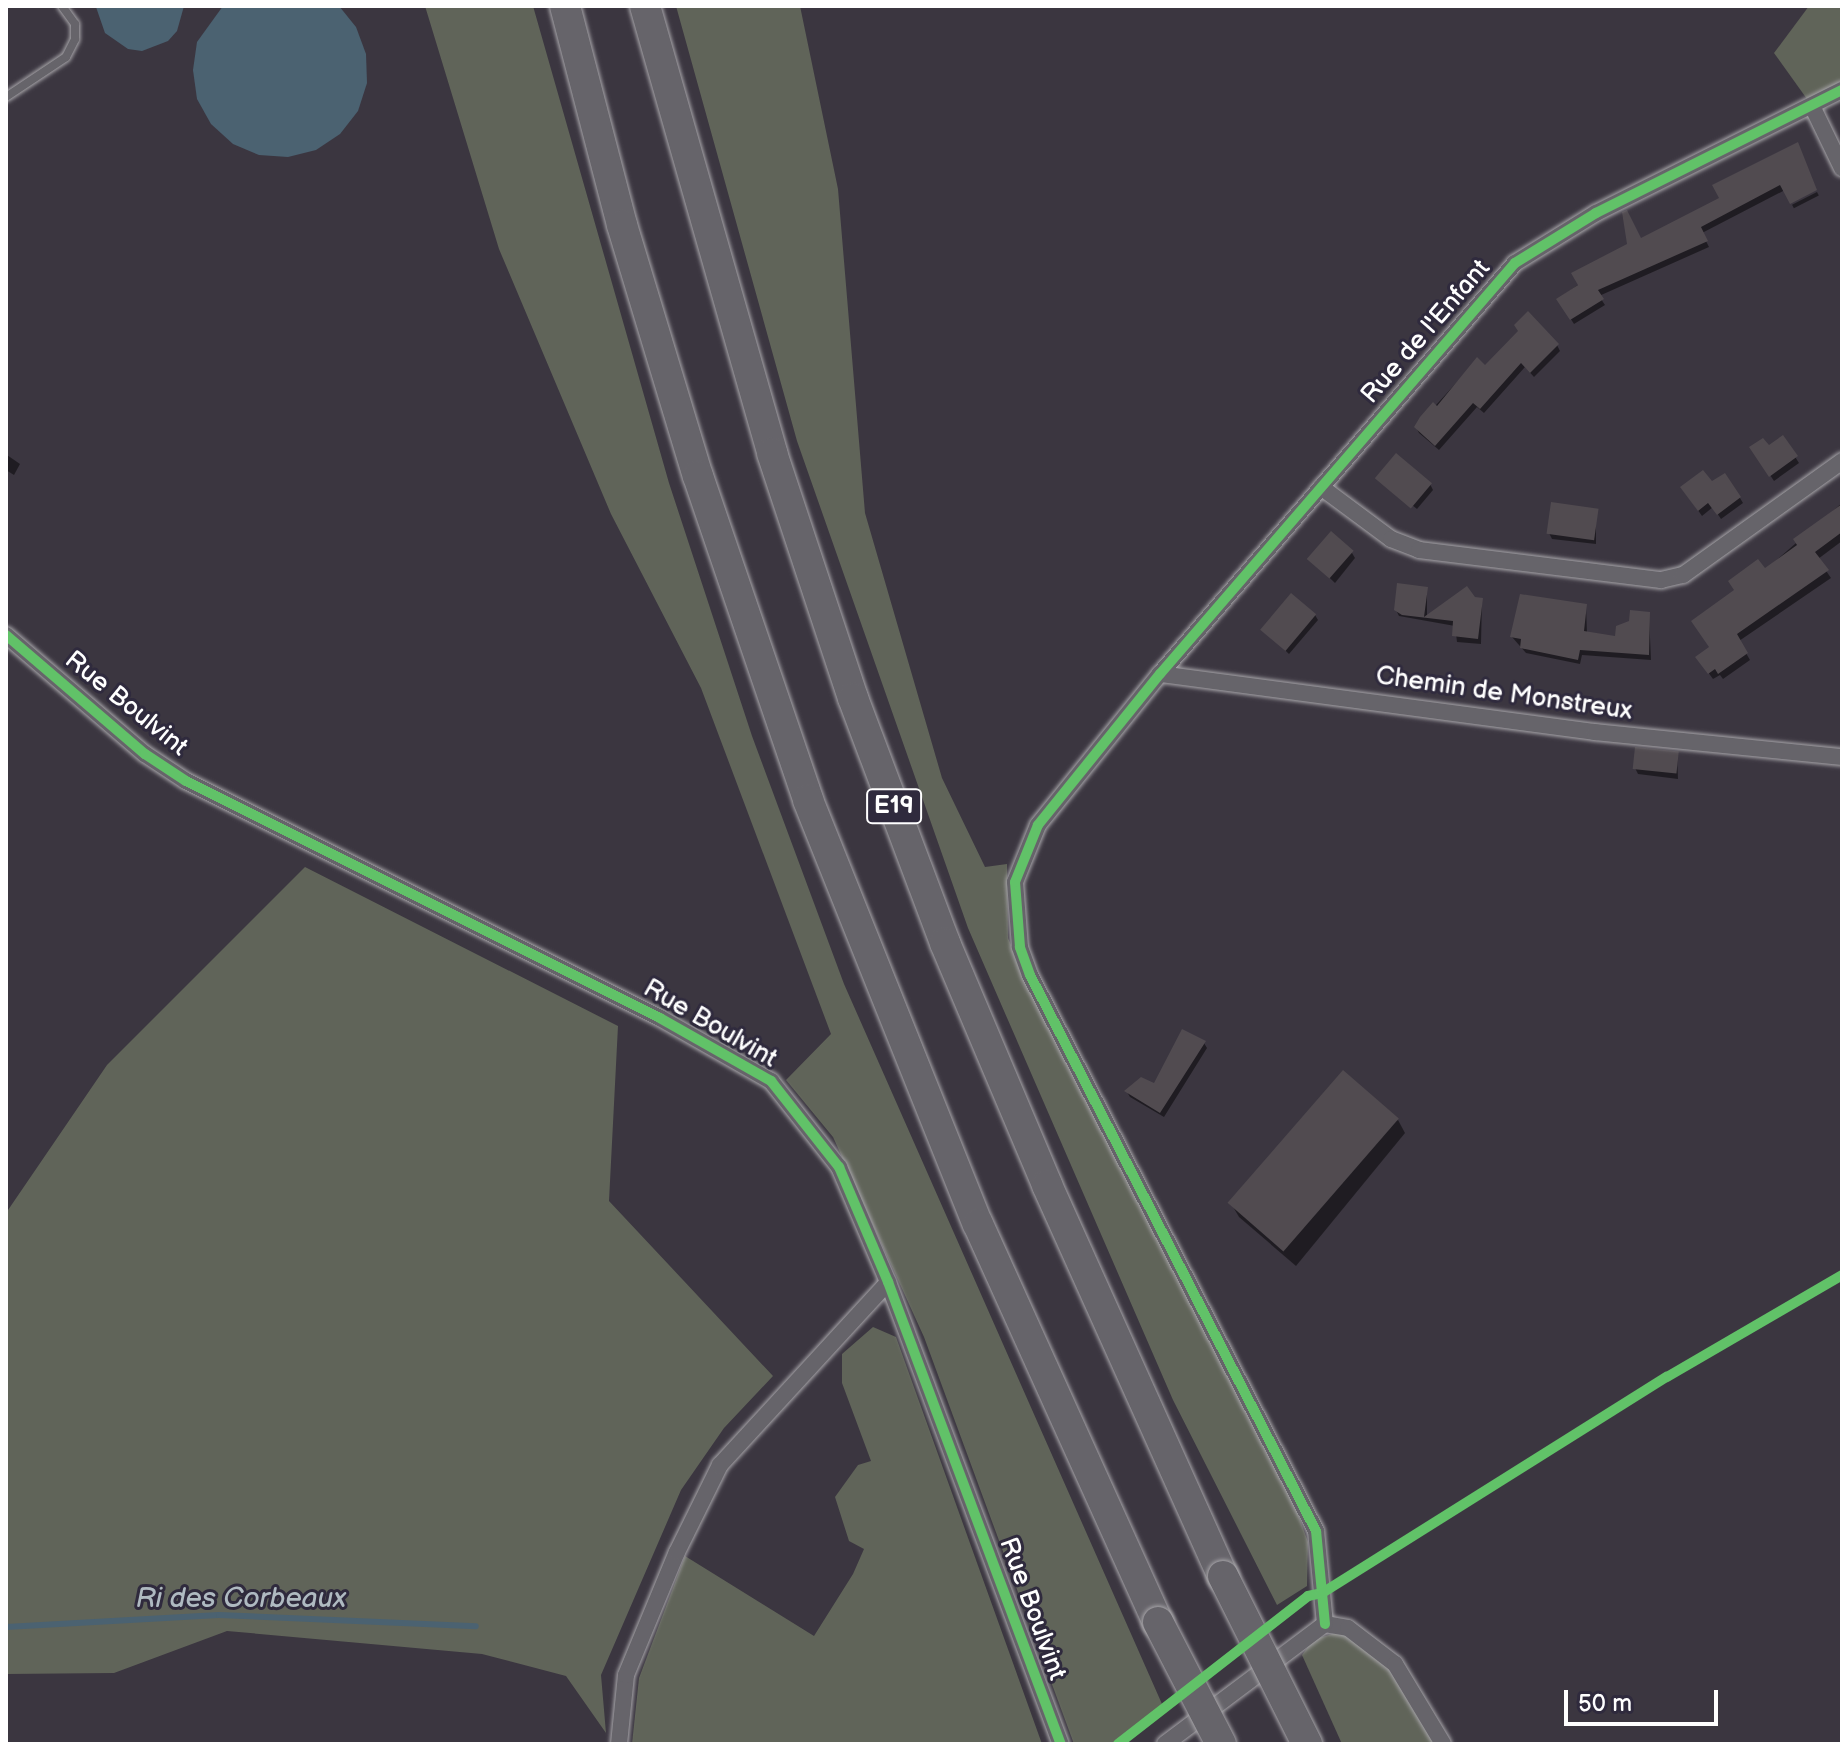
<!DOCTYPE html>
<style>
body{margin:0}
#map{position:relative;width:1848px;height:1750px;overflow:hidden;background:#3b3640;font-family:"Balsamiq Sans",sans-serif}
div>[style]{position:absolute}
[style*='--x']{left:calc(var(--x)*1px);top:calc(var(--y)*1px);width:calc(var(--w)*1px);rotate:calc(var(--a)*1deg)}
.green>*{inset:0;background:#606459}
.water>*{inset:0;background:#4b6271}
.shadow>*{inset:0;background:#0007;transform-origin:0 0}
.stream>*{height:6px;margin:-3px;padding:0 3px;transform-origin:3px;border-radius:3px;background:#4b6271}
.building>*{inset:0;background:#514b50;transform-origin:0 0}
.roads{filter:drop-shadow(0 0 2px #a7a5a9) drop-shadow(0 0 2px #a7a5a9)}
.lane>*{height:8px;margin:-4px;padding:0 4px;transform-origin:4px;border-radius:4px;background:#66646a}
.street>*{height:16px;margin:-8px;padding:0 8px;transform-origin:8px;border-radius:8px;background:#66646a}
.highway>*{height:30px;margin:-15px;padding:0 15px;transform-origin:15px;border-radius:15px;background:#66646a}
.bridges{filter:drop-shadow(0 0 2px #a7a5a9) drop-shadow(0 0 2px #a7a5a9)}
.highway-bridge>*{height:30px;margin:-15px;padding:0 15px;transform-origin:15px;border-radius:15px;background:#66646a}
.cycleway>*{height:10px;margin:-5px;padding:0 5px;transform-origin:5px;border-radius:5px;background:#61c268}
span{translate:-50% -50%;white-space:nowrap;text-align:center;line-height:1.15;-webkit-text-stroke:6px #2f2a3d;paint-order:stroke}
.shield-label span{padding:2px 6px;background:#2f2a3d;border:2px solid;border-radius:6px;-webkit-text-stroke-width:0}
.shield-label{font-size:24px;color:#fff;font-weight:700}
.street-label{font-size:26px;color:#fff}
.water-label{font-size:28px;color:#afbac1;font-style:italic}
.frame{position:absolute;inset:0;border:8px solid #fff;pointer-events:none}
.scale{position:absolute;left:1564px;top:1690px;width:154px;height:36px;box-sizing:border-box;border:4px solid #fff;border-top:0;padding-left:10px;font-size:24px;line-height:28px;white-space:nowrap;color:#fff;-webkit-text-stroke:6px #2f2a3d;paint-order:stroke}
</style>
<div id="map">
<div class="green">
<i style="clip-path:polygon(425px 6px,533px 6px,669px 483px,752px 736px,844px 984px,1162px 1704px,1115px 1744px,1074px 1744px,924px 1337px,833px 1137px,786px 1080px,831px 1034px,701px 688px,611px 514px,499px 249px)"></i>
<i style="clip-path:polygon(676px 6px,800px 6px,838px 189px,865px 513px,942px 778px,985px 867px,1007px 864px,1008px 938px,1029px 988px,1292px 1497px,1308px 1542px,1307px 1586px,1277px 1605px,1173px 1400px,968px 928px,797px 441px)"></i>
<i style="clip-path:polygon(1809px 6px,1842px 6px,1842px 90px,1812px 106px,1774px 53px)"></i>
<i style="clip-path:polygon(305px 867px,618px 1026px,609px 1201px,773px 1376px,724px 1428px,681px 1490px,601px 1675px,606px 1733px,566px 1676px,482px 1654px,227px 1631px,114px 1673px,6px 1674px,6px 1213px,107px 1065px)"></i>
<i style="clip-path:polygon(873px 1327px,896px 1337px,1042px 1744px,632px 1744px,639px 1678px,685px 1556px,814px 1636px,853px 1574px,864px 1549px,849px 1541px,835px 1497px,858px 1465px,871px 1461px,842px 1383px,842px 1354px)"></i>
<i style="clip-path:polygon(1335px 1633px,1361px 1640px,1394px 1672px,1435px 1744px,1342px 1744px,1302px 1655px,1313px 1640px)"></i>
</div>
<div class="water">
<i style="clip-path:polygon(184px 6px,177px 31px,168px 41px,142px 51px,128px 49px,105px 33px,96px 7px)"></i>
<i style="clip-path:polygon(223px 6px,339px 6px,356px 27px,366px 54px,367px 83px,358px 111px,340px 134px,316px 150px,288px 157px,259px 155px,233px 144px,211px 124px,197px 99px,193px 70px,197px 42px)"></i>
</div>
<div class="shadow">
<i style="clip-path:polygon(1797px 144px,1785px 190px,1702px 233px,1709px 247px,1599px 296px,1605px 305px,1574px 324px,1558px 299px,1640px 241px,1722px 199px)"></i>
<i style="left:1817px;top:192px;width:4px;height:28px;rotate:63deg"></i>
<i style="clip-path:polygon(1557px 345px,1560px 351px,1534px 377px,1525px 367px,1484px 413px,1477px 407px,1439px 450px,1419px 433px,1416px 427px,1477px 360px,1485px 368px)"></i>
<i style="clip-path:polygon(1783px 438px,1799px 463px,1774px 481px,1752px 448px,1768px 448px)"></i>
<i style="clip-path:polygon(7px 455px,20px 464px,14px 475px,6px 470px)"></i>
<i style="clip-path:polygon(1378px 478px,1430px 484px,1433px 490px,1417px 509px)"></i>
<i style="clip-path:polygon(1712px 484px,1740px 498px,1743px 503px,1721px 519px,1713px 507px,1702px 516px,1686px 493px)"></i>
<i style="clip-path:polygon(1842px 503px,1842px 541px,1818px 559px,1831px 578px,1739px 641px,1750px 660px,1723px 679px,1720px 675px,1713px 679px,1702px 664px,1764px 571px)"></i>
<i style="clip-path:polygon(1596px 510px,1596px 544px,1552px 539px,1549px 533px)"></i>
<i style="clip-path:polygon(1352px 553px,1355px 558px,1335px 583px,1310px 559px)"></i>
<i style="clip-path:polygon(1427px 589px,1427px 618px,1482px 599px,1481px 644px,1457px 642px,1455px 626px,1399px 616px,1396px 610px)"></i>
<i style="clip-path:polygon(1586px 606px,1587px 633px,1617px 638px,1649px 614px,1651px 660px,1582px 655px,1580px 664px,1526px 653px,1512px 637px)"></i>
<i style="clip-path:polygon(1315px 615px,1318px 620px,1289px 654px,1263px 629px)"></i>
<i style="clip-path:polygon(1677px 753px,1678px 779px,1638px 774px,1635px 768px)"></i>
<i style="clip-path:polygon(1204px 1043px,1207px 1048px,1164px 1117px,1130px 1097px,1127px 1092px,1155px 1086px)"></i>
<i style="clip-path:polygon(1398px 1120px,1405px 1133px,1296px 1266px,1239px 1217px,1232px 1205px)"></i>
</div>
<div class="stream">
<i style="--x:6;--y:1627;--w:213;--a:-3.2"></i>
<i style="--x:219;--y:1615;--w:257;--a:2.5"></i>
</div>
<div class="building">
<i style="clip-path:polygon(1798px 142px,1817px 190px,1790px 204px,1780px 185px,1701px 227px,1708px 241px,1598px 290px,1604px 299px,1570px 320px,1556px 299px,1578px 285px,1571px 273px,1627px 244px,1622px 212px,1627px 210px,1641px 238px,1719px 198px,1712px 185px)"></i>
<i style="clip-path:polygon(1528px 311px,1559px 344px,1530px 373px,1521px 363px,1480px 409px,1473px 403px,1435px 446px,1414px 427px,1420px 417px,1433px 402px,1437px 406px,1477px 357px,1485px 365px,1518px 331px,1514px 325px)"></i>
<i style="clip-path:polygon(1783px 435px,1798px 456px,1769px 477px,1749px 447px,1763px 438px,1769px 445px)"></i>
<i style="left:1396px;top:453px;width:47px;height:33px;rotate:40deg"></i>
<i style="clip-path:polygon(1703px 470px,1712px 481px,1725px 473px,1741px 497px,1717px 515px,1708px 503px,1698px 511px,1680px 487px)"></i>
<i style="left:1551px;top:502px;width:48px;height:32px;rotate:8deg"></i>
<i style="clip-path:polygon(1842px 504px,1842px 532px,1815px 552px,1829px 570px,1737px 634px,1748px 653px,1718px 674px,1715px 669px,1708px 674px,1695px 657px,1709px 647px,1691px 621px,1734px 590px,1728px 581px,1758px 559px,1765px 568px,1797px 545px,1793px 539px)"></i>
<i style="left:1331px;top:531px;width:30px;height:37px;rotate:41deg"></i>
<i style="clip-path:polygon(1397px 583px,1428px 587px,1424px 617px,1467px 586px,1475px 597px,1483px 598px,1478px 639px,1452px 636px,1453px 621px,1402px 615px,1394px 610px)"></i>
<i style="left:1291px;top:593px;width:33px;height:48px;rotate:40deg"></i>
<i style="clip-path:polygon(1520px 594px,1587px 604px,1584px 631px,1615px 636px,1616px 626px,1629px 621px,1630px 610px,1650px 612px,1649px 655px,1580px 650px,1578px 660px,1520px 648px,1521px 639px,1510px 637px)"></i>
<i style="left:1635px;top:747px;width:44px;height:22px;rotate:6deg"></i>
<i style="clip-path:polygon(1182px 1029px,1206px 1041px,1160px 1113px,1124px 1091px,1141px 1077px,1154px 1083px)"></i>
<i style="left:1343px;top:1070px;width:74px;height:176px;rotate:41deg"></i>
</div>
<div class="roads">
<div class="lane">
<i style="--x:6;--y:97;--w:72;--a:-33.7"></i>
<i style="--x:66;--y:57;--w:20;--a:-63"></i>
<i style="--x:75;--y:39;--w:15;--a:-90"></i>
<i style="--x:75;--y:24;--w:22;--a:-126"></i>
</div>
<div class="street">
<i style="--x:1812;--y:106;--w:69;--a:64.2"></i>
<i style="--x:1321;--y:487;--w:87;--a:36.6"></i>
<i style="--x:1391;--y:539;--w:30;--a:21"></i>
<i style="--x:1419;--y:550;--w:244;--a:7.1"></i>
<i style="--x:1661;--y:580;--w:23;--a:-13"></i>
<i style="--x:1683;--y:575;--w:196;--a:-35.6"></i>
<i style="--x:6;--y:635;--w:183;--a:40.6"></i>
<i style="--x:145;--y:754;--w:49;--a:33.4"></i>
<i style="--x:186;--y:781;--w:530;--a:26.57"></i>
<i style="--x:660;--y:1018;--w:128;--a:29.6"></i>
<i style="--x:771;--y:1081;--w:110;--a:51.7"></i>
<i style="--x:839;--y:1167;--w:125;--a:66.9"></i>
<i style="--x:888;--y:1282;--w:493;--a:69.5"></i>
<i style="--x:1160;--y:674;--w:439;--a:7.6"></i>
<i style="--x:1595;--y:732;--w:248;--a:5.8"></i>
<i style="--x:1325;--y:1624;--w:93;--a:-95.5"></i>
<i style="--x:1316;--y:1531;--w:625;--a:-117.22"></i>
<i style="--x:1030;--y:975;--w:30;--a:-110"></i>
<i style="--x:1020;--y:947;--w:65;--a:-94.4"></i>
<i style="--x:1015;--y:882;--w:61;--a:-68"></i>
<i style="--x:1038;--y:825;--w:194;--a:-51.1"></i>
<i style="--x:1160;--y:674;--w:543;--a:-49.18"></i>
<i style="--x:1515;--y:263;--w:95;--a:-31.7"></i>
<i style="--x:1596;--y:213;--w:275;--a:-26.6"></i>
<i style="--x:1325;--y:1624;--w:23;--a:10"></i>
<i style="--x:1348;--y:1628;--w:59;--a:37.5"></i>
<i style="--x:1395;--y:1664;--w:93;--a:59"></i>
<i style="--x:619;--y:1744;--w:69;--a:-84.2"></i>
<i style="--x:626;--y:1675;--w:133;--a:-67.5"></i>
<i style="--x:677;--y:1552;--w:97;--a:-63.7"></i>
<i style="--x:720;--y:1465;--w:248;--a:-47.4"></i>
<i style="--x:1165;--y:1744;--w:200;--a:-36.9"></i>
</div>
<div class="highway">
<i style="--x:565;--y:6;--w:226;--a:75.4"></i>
<i style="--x:622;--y:225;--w:262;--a:73.2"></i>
<i style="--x:698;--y:476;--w:342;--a:71.2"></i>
<i style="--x:808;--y:800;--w:457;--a:68.2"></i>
<i style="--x:978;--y:1224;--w:437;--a:65.7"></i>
<i style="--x:645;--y:6;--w:465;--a:74.1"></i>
<i style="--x:772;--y:453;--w:258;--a:71.7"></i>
<i style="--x:853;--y:698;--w:262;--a:69.4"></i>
<i style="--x:945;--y:943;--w:263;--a:67.1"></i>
<i style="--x:1047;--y:1185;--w:429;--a:65.8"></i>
</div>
</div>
<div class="bridges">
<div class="highway-bridge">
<i style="--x:1223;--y:1576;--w:188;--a:63.4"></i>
<i style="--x:1158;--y:1622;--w:137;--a:62.7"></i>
</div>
</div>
<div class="cycleway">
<i style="--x:6;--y:635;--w:183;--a:40.6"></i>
<i style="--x:145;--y:754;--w:49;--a:33.4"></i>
<i style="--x:186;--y:781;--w:530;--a:26.57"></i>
<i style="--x:660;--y:1018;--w:128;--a:29.6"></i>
<i style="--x:771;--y:1081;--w:110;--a:51.7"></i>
<i style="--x:839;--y:1167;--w:125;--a:66.9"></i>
<i style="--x:888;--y:1282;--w:493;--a:69.5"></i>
<i style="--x:1325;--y:1624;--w:93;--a:-95.5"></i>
<i style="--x:1316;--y:1531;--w:625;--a:-117.22"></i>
<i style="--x:1030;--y:975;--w:30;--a:-110"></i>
<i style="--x:1020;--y:947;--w:65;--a:-94.4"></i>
<i style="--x:1015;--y:882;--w:61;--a:-68"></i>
<i style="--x:1038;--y:825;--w:194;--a:-51.1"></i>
<i style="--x:1160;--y:674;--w:543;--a:-49.18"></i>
<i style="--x:1515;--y:263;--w:95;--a:-31.7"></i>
<i style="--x:1596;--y:213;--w:275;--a:-26.6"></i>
<i style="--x:1118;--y:1744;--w:241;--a:-37.9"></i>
<i style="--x:1308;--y:1596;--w:14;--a:-12"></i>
<i style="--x:1322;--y:1593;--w:407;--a:-32.1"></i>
<i style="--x:1667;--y:1377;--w:203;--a:-30.2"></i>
</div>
<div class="shield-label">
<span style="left:894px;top:806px">E19</span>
</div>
<div class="street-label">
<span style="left:1426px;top:332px;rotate:-49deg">Rue de l'Enfant</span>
<span style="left:1504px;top:694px;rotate:8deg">Chemin de Monstreux</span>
<span style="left:126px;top:704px;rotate:39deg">Rue Boulvint</span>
<span style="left:710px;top:1024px;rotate:30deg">Rue Boulvint</span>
<span style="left:1032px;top:1609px;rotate:70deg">Rue Boulvint</span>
</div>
<div class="water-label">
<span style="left:241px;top:1599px">Ri des Corbeaux</span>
</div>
<div class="frame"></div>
<div class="scale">50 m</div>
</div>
